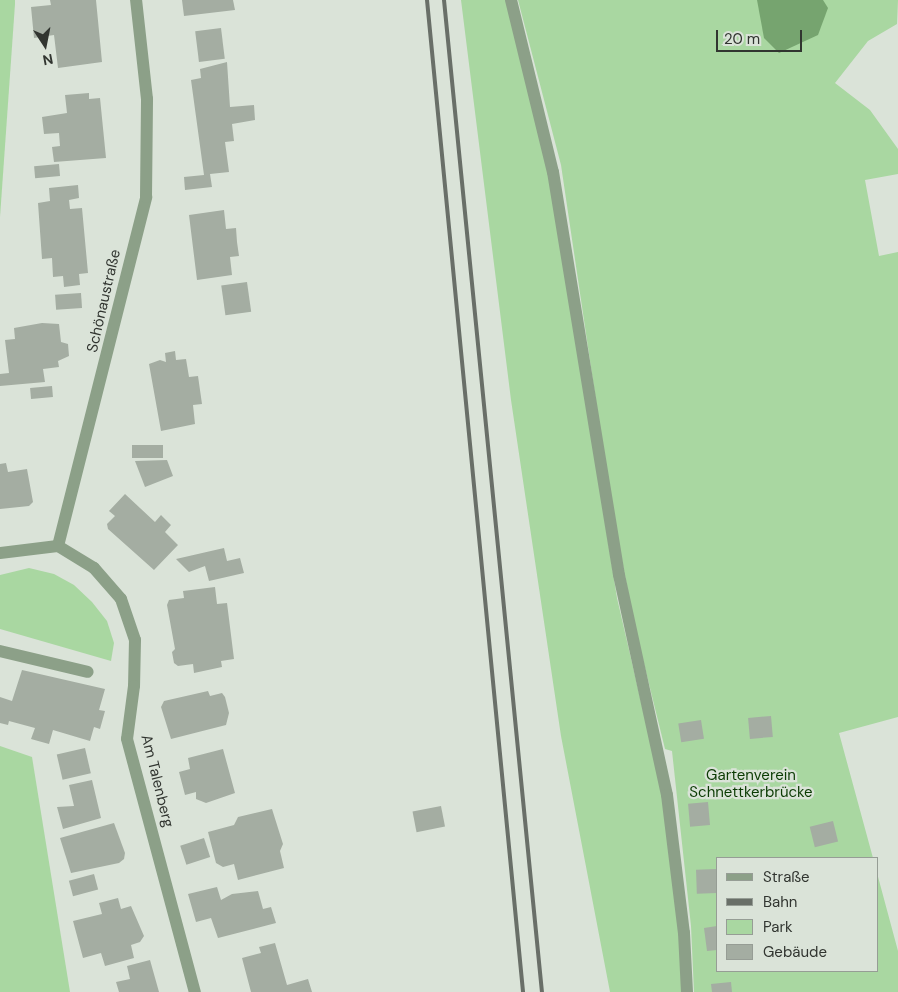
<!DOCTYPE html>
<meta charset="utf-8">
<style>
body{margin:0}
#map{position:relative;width:898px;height:992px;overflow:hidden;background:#dae3d8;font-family:"DM Sans",sans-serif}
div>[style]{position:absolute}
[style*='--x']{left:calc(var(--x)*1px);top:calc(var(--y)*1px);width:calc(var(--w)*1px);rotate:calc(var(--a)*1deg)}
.green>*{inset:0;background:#a9d7a1}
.water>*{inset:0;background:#76a46f}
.building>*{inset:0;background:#a4ada2;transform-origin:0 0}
.minor>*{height:12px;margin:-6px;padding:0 6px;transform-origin:6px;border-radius:6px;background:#8ca088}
.rail>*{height:4px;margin:-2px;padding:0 2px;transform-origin:2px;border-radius:2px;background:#696f68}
span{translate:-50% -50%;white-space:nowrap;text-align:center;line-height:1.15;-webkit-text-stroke:4.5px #dae3d8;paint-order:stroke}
.street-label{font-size:15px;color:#313530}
.park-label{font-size:15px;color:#0b3b03}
.legend{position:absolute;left:716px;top:857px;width:162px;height:115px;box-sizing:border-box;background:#dae3d8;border:1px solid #969d95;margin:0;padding:6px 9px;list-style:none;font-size:15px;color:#313530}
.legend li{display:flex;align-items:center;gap:10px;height:25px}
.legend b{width:25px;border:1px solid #969d95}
.north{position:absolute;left:20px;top:20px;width:50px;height:50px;-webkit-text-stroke:4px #dae3d8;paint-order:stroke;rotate:169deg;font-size:14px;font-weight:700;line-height:20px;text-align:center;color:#313530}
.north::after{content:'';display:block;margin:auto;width:18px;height:22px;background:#313530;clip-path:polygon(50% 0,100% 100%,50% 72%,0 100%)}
.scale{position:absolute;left:716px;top:30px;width:86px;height:22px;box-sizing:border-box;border:2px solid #313530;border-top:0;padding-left:6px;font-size:15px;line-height:18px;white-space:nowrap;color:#313530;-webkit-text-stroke:4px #dae3d8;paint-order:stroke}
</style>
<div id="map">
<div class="green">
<i style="clip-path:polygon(0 0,15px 0,15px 4px,0 217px)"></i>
<i style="clip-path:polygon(461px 0,508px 0,549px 168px,617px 598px,664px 801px,678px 916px,683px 992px,610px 992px,561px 736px,511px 400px)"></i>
<i style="clip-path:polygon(518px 0,898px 0,897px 24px,868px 41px,835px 83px,870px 110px,898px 149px,898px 174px,865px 180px,879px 256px,898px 252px,898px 717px,839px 733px,873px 858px,717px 858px,717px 971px,877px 971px,877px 873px,898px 951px,898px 992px,694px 992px,691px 926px,672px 751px,665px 749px,635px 627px,612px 509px,561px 165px)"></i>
<i style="clip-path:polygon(29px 568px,54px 574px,74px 585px,92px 602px,107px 621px,114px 643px,111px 661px,0 629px,0 575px)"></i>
<i style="clip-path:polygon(0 746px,32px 757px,70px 992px,0 992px)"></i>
</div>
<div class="water">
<i style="clip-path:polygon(757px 0,823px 0,828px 8px,818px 35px,779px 53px,764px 38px)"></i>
</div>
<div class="building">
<i style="clip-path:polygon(50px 0,96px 0,102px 62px,58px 68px,54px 35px,34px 38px,31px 7px,51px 5px)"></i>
<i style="clip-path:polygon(182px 0,233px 0,235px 10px,184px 16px)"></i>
<i style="left:221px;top:28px;width:31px;height:26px;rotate:83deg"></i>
<i style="clip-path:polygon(227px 62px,230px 107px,254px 105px,255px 120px,232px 124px,234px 141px,225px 142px,229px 172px,210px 174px,212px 187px,185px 190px,184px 177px,204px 175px,191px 80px,201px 78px,200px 69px)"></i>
<i style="clip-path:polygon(89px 93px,89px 99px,100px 98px,106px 158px,54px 162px,52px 147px,60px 146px,59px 133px,44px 134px,42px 117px,67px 113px,65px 95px)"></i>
<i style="left:59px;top:164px;width:12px;height:25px;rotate:85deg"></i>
<i style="clip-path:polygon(78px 185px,79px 198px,69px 200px,70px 209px,82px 208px,88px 273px,79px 274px,80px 285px,64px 287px,63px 276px,53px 277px,52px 258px,42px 259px,38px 203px,50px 201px,49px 188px)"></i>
<i style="clip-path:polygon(224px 210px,226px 229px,236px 228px,237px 242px,239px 256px,230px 257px,232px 275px,197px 280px,189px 215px)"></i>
<i style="left:247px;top:282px;width:30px;height:26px;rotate:82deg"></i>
<i style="left:81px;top:293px;width:15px;height:26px;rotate:86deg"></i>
<i style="clip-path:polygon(42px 323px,59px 324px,61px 342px,68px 344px,69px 356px,58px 361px,59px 367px,43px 369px,45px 382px,0 386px,0 374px,9px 373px,5px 340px,15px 339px,14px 328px)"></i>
<i style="clip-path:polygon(175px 351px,176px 360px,186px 359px,189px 377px,198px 376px,202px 404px,193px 405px,195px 424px,161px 431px,149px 364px,160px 360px,166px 362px,165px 353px)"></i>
<i style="left:52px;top:386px;width:11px;height:22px;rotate:85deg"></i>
<i style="left:163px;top:445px;width:13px;height:31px;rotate:90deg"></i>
<i style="clip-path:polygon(167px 460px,173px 476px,145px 487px,135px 461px)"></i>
<i style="clip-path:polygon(6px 463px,8px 472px,27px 469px,33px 502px,29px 506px,0 509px,0 464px)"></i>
<i style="clip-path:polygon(125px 494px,155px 522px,161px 515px,171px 525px,165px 532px,178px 545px,154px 570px,108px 529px,107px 524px,115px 516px,109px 511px)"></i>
<i style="clip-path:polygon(224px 548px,227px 561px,240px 558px,244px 573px,209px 581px,205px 566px,189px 572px,176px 559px)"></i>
<i style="clip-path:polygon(215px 587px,217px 604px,227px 603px,234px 659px,221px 661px,222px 667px,194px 673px,193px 664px,178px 666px,174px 663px,172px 652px,175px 649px,167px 605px,169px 600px,184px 598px,183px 591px)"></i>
<i style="clip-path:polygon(22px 670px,105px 689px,99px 710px,105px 711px,100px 729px,94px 727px,90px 741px,53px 730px,49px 744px,31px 739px,35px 728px,9px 721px,8px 725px,0 723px,0 697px,12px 701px)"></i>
<i style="clip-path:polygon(208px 691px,210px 696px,222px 693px,225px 697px,229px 713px,226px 725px,171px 739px,161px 707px,164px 701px)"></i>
<i style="left:771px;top:716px;width:21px;height:23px;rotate:85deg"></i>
<i style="left:701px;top:720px;width:19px;height:23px;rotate:81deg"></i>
<i style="left:85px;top:748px;width:26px;height:29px;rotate:77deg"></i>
<i style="clip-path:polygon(223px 749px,235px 793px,206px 803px,196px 799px,196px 792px,185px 795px,179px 772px,190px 769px,188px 758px)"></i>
<i style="clip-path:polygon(92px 780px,101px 818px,63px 829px,57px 807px,74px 806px,69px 785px)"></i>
<i style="left:708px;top:802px;width:23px;height:20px;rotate:85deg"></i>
<i style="left:441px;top:806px;width:21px;height:29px;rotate:79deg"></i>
<i style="clip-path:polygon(272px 809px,283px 844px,280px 851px,284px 868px,238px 880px,234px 864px,223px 867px,216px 863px,208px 832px,234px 825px,238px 817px)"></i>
<i style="left:833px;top:821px;width:21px;height:24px;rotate:76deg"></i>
<i style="clip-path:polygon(114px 823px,125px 853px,124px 859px,119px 863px,71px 873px,60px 838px)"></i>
<i style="left:204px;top:838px;width:20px;height:25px;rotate:72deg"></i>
<i style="left:716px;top:869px;width:24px;height:20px;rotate:88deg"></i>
<i style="left:94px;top:874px;width:16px;height:26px;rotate:75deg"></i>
<i style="clip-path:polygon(217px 887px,221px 900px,232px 894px,258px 891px,263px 909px,271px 907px,276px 923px,218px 938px,211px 918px,196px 922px,188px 894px)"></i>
<i style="clip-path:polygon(118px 898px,121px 909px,131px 906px,144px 936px,140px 942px,131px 945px,134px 958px,105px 966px,101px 953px,83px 958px,73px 921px,102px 914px,99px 903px)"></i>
<i style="clip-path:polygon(717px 926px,717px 950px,707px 951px,704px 928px)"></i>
<i style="clip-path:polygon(275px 943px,287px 985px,308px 979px,312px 992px,251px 992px,242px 958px,261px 953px,259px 947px)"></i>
<i style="clip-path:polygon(150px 960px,159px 992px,119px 992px,116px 982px,130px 979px,127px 966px)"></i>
<i style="clip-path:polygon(731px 982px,732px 992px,712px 992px,711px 984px)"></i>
</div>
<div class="minor">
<i style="--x:511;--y:0;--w:177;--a:76.3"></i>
<i style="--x:553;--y:172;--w:408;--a:80.7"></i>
<i style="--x:619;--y:575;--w:225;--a:77.7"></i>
<i style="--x:667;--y:795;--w:139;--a:83"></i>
<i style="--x:684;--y:933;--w:59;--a:87.1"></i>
<i style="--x:58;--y:546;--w:360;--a:-75.8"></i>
<i style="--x:146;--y:197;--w:98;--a:-89.4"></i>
<i style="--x:147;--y:99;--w:100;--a:-96.3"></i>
<i style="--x:58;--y:546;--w:42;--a:31.4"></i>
<i style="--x:94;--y:568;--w:41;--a:48.9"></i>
<i style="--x:121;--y:599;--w:43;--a:71.1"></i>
<i style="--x:135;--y:640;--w:46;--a:91.2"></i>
<i style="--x:134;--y:686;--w:53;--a:97.5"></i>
<i style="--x:127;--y:739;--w:262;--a:75"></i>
<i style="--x:0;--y:553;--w:58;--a:-6.9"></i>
<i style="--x:0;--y:651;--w:90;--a:13.4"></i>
</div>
<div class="rail">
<i style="--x:427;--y:0;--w:997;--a:84.47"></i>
<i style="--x:444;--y:0;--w:997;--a:84.36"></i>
</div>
<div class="street-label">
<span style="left:104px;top:301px;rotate:-77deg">Schönaustraße</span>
<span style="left:157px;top:781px;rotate:76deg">Am Talenberg</span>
</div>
<div class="park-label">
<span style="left:751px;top:784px">Gartenverein<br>Schnettkerbrücke</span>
</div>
<ul class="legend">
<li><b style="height:6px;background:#8ca088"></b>Straße</li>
<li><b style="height:6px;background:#696f68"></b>Bahn</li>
<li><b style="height:14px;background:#a9d7a1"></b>Park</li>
<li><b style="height:14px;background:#a4ada2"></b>Gebäude</li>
</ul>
<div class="north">N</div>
<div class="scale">20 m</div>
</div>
